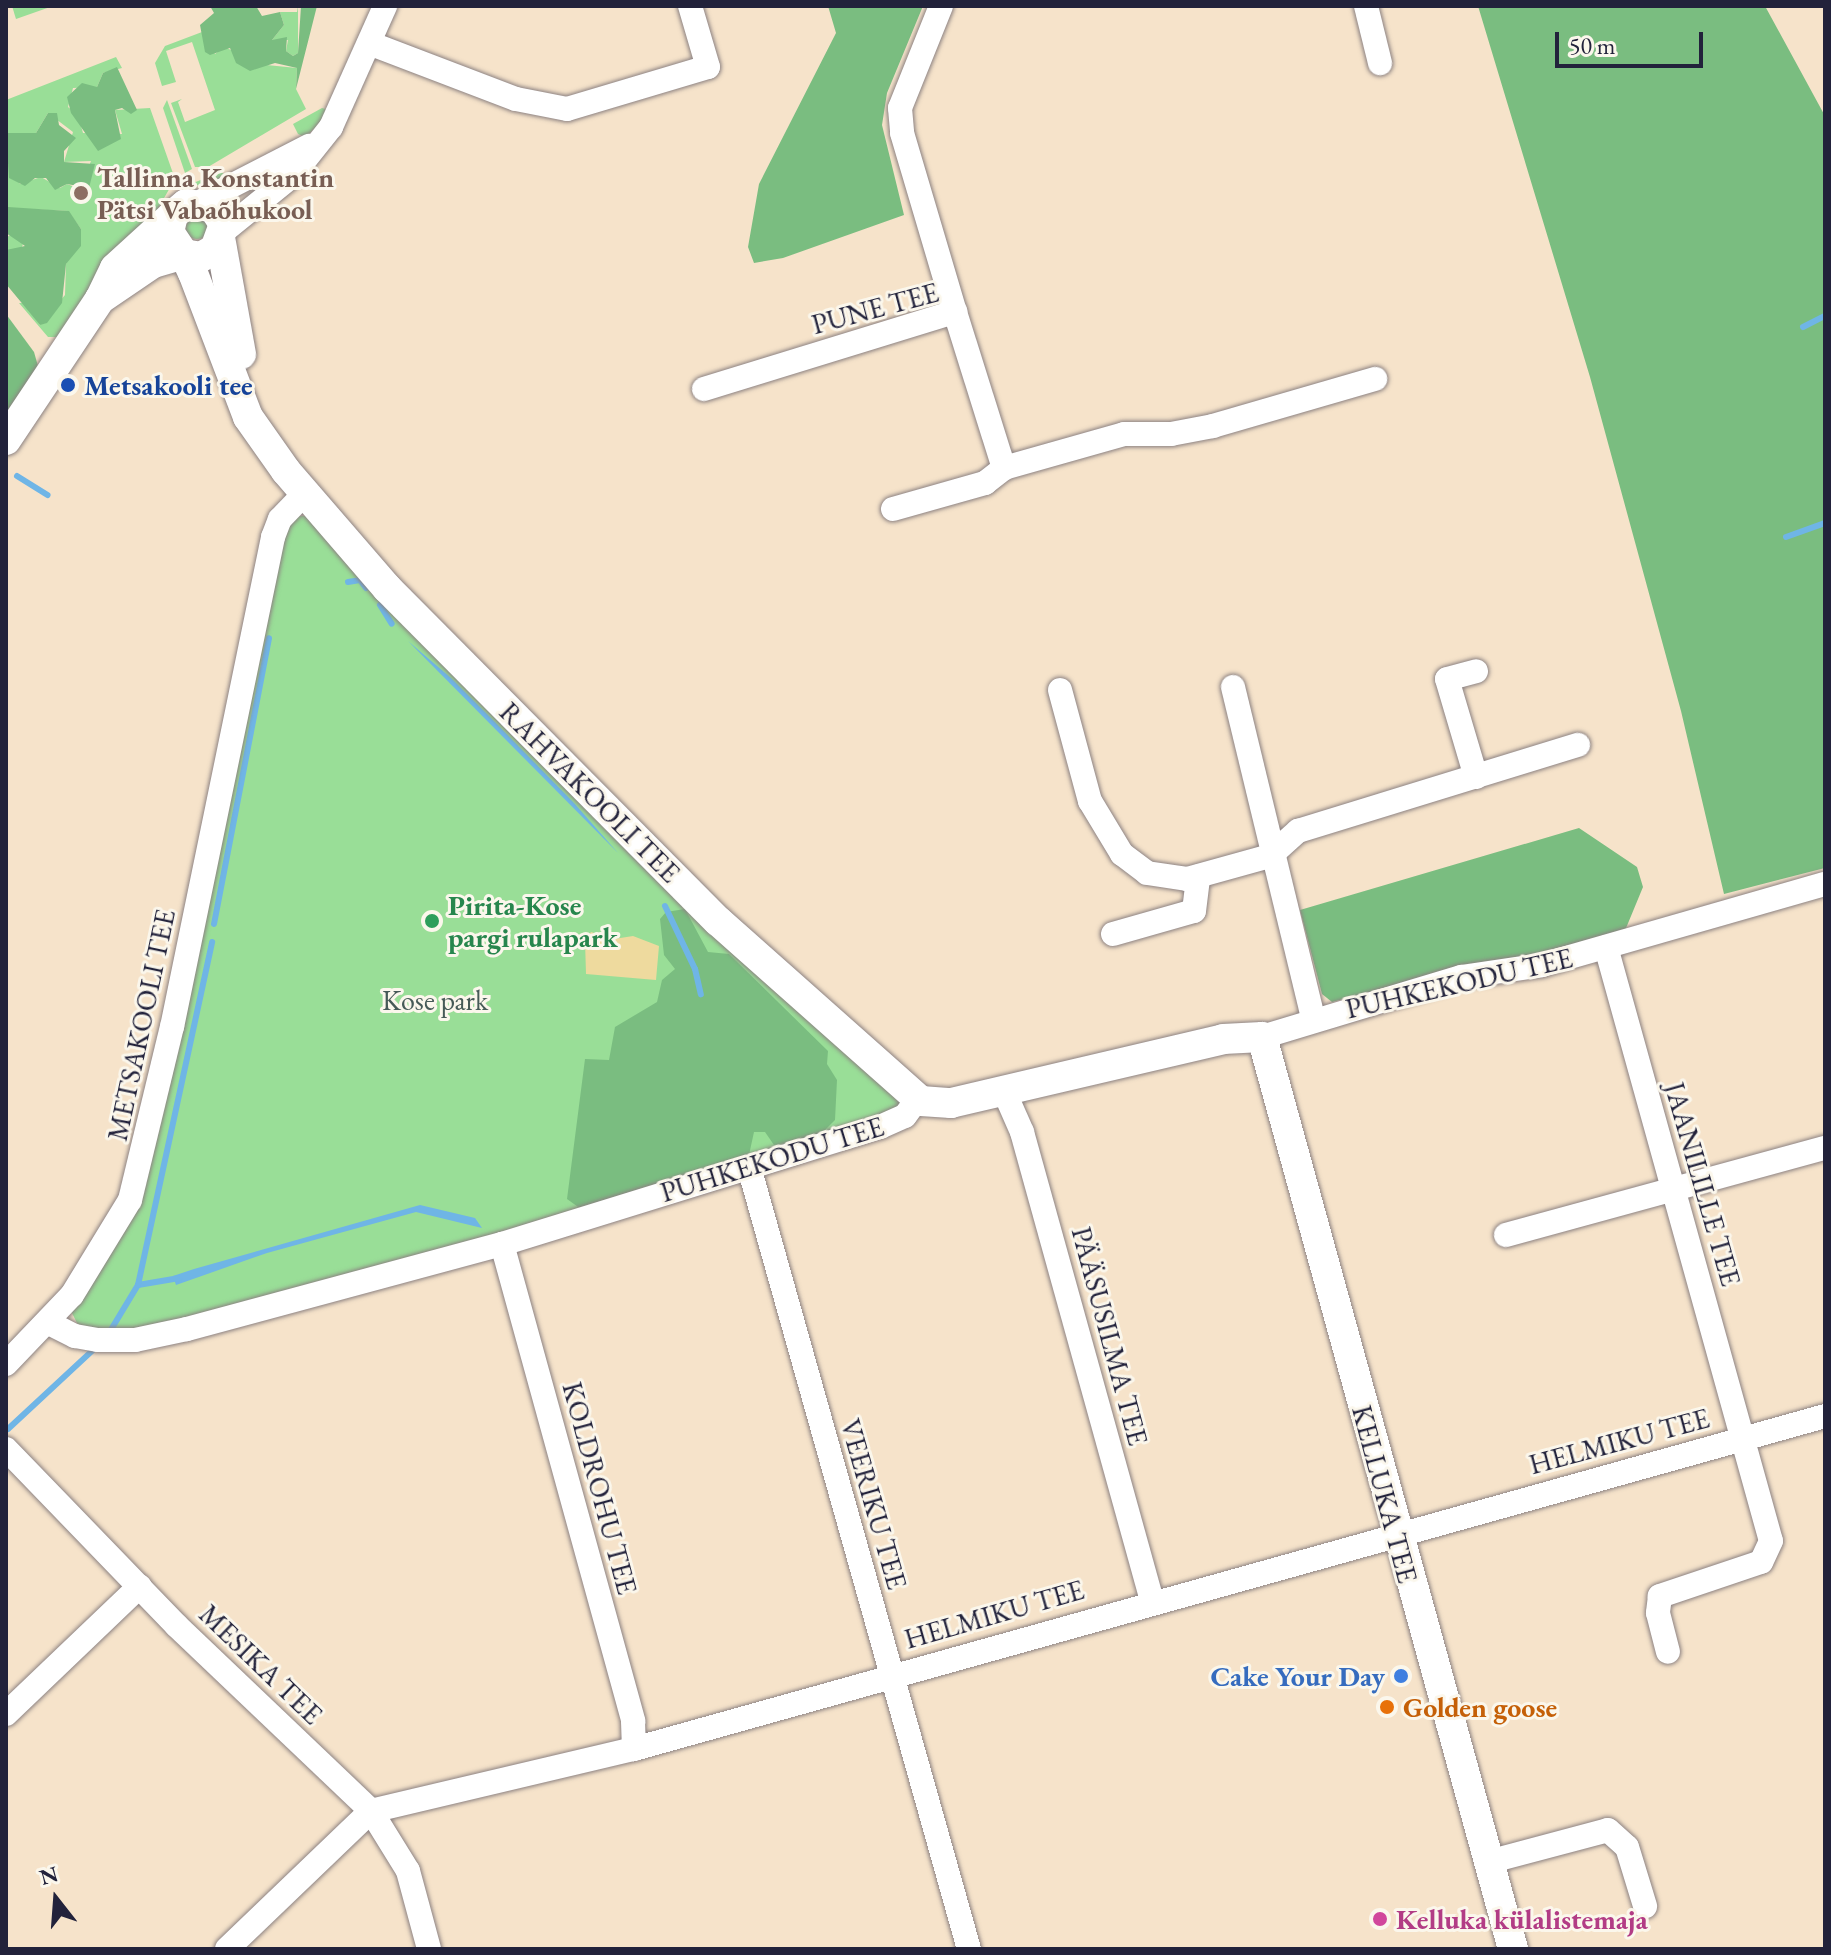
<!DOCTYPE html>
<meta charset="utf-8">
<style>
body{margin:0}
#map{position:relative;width:1831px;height:1955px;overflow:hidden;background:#f6e3ca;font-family:"EB Garamond",serif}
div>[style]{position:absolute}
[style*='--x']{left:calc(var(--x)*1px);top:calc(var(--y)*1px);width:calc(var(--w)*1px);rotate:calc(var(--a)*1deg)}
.green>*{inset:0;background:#99de97}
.round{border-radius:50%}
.forest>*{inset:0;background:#7abd80}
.sand>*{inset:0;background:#eeda9e}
.water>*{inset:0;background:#6fb5e6}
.stream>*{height:6px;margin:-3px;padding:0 3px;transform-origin:3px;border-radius:3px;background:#6fb5e6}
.roads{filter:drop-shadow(0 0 2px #8c8282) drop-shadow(0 0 2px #8c8282)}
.minor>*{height:24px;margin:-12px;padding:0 12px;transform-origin:12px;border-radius:12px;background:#fff}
.tertiary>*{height:30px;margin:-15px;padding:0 15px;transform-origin:15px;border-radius:15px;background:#fff}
.dots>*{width:22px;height:22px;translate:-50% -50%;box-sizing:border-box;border:4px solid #fbf7ec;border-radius:50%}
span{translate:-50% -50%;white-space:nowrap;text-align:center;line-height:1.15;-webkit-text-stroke:6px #fbf7ec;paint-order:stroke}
.education-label{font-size:28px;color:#785e54;font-weight:700}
.left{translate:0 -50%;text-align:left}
.street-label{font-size:28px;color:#22223b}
.transit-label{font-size:28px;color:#164399;font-weight:700}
.leisure-label{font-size:28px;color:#27864d;font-weight:700}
.park-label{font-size:28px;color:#465a57}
.shop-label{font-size:28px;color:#366cbe;font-weight:700}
.right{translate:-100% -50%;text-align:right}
.food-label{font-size:28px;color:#c56008;font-weight:700}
.hotel-label{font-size:28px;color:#b23c85;font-weight:700}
.frame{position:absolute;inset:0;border:8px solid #22223b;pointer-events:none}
.north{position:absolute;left:16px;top:1859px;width:80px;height:80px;-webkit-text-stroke:6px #fbf7ec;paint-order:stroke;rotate:343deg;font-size:22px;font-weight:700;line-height:32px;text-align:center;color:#22223b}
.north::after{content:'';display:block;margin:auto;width:28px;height:36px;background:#22223b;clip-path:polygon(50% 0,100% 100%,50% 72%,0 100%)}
.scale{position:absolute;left:1555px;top:32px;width:148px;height:36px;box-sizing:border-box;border:4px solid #22223b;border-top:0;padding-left:10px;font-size:24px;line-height:28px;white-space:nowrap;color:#22223b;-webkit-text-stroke:6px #fbf7ec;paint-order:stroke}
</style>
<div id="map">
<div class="green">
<i style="clip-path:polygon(12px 6px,53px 6px,16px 19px)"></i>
<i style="clip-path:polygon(298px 6px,298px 53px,293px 56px,286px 51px,288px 40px,272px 40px,284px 25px,280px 12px,297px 12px)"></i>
<i style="clip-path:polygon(202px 32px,215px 54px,224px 47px,236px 52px,236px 62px,297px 68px,296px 89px,306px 109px,208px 167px,195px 167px,171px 103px,182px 99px,178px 102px,185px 122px,215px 110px,192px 42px,166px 51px,176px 82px,162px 86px,155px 63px,165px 46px)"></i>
<i style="clip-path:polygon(116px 57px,122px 68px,103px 73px,97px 87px,73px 88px,68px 107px,78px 115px,83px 133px,122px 134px,115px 110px,150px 108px,175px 179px,156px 212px,58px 337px,48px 337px,19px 303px,25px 303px,40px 325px,65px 295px,66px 264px,81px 229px,68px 211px,6px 208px,6px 160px,20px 184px,41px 177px,60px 188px,67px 184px,80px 189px,91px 161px,64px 162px,73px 132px,48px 113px,36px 133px,6px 133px,6px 100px)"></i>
<i style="clip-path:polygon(167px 100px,192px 169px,185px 173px,163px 108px)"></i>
<i style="clip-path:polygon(322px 108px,329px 110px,314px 129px,305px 137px,298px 134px,293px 124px)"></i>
<i style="clip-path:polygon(221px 172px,233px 180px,207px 190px,193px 183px)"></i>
<i class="round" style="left:186px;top:217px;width:22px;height:22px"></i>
<i class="round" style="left:5px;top:234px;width:18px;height:18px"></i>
<i style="clip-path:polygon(297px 516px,306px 516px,901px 1101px,899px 1111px,641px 1195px,138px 1336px,85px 1330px,77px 1323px,71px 1311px,109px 1254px,283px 530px)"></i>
</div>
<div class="forest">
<i style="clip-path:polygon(210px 6px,256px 6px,262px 16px,280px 12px,284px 25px,272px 40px,287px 37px,286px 51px,293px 56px,298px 53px,301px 6px,317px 6px,296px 89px,297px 68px,275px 63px,250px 71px,236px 63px,230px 48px,210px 55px,205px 52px,200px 25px,214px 13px)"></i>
<i style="clip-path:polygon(828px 6px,923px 6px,887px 93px,882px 125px,904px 215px,783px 258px,754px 263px,748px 247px,759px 184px,836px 33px)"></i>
<i style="clip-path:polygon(1478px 6px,1765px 6px,1825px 116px,1825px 868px,1724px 894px,1681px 711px,1590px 377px)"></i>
<i style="clip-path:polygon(117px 67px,137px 110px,131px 114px,122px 108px,115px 110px,121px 139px,98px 151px,71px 113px,67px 97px,82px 83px,97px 87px,103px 73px)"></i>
<i style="clip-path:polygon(48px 113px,57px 113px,59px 125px,76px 138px,64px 151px,64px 162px,95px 164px,89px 188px,67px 184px,55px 190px,46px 178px,35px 178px,25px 186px,9px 178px,6px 133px,36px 133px)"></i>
<i style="clip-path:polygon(8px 207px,69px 211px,81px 229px,81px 246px,66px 264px,62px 303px,47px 323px,40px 325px,6px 284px,6px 250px,25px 246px,6px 233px)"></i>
<i style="clip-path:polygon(6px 314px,34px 352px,38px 366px,6px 422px)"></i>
<i style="clip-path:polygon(1579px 828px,1637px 867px,1643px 887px,1624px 933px,1543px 955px,1465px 967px,1332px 1002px,1322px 994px,1300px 910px)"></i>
<i style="clip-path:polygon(685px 909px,708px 952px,729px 954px,828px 1051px,827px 1064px,837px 1080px,835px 1120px,818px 1137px,774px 1145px,765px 1132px,754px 1132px,749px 1155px,581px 1209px,567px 1199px,585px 1059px,609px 1060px,615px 1027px,657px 1002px,662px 980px,675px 969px,664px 955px,660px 919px,666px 912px)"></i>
</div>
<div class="sand">
<i style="clip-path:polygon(591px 932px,614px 939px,633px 936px,659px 946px,656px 980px,586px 974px,585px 941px)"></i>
</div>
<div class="water">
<i style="clip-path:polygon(408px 641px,451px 678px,490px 717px,574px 803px,618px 853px)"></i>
<i style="clip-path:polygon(420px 1205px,475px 1218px,482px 1228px,416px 1212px,267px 1253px,176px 1285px,173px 1276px,194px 1269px)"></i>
</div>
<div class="stream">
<i style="--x:1803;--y:327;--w:25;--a:-27"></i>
<i style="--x:17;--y:476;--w:36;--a:32"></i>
<i style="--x:1786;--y:537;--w:41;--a:-19.7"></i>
<i style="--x:348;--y:582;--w:12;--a:-9"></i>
<i style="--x:360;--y:580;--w:10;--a:53"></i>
<i style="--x:380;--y:605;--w:22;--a:58"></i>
<i style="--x:665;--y:906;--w:70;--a:64.5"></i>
<i style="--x:695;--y:969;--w:26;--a:77"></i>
<i style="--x:214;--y:924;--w:291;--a:-79.1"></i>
<i style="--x:138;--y:1285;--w:42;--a:-9.7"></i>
<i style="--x:109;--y:1333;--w:56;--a:-58.9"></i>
<i style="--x:138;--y:1285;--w:351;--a:-77.8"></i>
<i style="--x:8;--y:1429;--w:117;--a:-42.9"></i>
</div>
<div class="roads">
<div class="minor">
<i style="--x:941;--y:6;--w:110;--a:111.9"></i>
<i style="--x:900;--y:108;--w:25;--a:85"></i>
<i style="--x:902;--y:133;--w:187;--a:73.5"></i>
<i style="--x:1366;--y:6;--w:59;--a:76.2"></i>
<i style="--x:369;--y:43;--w:157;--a:20.9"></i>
<i style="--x:516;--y:99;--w:52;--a:11.1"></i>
<i style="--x:567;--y:109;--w:147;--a:-16.6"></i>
<i style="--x:708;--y:67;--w:64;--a:-106.4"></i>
<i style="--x:200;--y:202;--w:123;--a:-27.2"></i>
<i style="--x:224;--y:231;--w:87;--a:-39"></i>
<i style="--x:292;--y:176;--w:63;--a:-51.5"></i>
<i style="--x:331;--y:127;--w:133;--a:-65.9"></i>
<i style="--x:704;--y:389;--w:263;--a:-17.1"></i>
<i style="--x:955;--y:312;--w:164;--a:72.6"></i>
<i style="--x:1004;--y:468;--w:125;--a:-15.8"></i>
<i style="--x:1124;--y:434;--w:47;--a:0"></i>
<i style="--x:1171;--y:434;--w:43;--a:-10.8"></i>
<i style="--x:1213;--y:426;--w:169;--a:-16.2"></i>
<i style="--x:893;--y:509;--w:96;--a:-15.8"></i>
<i style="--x:985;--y:483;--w:24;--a:-38"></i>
<i style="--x:1233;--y:687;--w:341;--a:76.4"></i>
<i style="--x:1060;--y:690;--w:115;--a:74.9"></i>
<i style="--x:1090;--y:801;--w:62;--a:58.9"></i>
<i style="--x:1122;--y:854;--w:31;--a:37"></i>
<i style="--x:1147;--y:873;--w:40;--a:8.5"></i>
<i style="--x:1187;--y:879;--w:86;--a:-15.5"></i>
<i style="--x:1270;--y:856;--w:38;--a:-42"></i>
<i style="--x:1298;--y:831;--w:293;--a:-17.1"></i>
<i style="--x:1476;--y:777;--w:102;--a:-106.5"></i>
<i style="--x:1447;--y:679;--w:30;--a:-15"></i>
<i style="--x:1113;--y:934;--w:84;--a:-15.9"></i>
<i style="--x:1194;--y:911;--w:35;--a:-83"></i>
<i style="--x:1606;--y:947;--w:616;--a:74.48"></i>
<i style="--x:1771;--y:1541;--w:23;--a:115"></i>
<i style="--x:1761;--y:1562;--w:107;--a:161.4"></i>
<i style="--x:1660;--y:1596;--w:17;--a:97"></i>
<i style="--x:1658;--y:1613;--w:40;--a:75.6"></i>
<i style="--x:1262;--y:1037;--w:208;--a:-16.8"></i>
<i style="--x:1461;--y:977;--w:82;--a:-8.4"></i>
<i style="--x:1542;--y:965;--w:294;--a:-16"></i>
<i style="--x:1004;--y:1091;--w:45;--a:66.3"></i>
<i style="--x:1022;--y:1132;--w:487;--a:74.5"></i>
<i style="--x:749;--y:1167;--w:812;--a:74.29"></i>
<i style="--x:1506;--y:1235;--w:331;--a:-15.3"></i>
<i style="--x:502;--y:1244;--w:495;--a:74.6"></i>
<i style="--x:633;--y:1721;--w:28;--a:88"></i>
<i style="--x:49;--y:1323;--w:29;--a:27"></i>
<i style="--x:75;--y:1336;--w:23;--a:10"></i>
<i style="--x:98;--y:1340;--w:37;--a:0"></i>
<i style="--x:135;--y:1340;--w:53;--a:-11.9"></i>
<i style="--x:187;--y:1329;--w:326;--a:-15.1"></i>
<i style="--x:502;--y:1244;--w:396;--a:-17.2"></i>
<i style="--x:880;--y:1127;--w:27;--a:-24"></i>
<i style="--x:905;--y:1116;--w:22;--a:-54"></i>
<i style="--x:6;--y:1364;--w:95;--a:-46.3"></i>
<i style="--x:72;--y:1295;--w:111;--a:-58.6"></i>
<i style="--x:130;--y:1200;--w:178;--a:-76.4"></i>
<i style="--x:172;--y:1027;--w:500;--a:-78.35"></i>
<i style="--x:273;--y:537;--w:19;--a:-69"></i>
<i style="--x:280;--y:519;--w:35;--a:-46"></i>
<i style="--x:6;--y:1449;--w:246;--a:46"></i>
<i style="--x:177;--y:1626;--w:268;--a:43.6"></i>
<i style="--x:371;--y:1811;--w:70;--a:58.3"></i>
<i style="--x:408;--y:1871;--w:81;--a:74.9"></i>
<i style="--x:6;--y:1714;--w:185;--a:-43.7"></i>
<i style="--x:1488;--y:1862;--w:124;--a:-14.9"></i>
<i style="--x:1608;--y:1830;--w:25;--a:42"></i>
<i style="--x:1627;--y:1847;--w:62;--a:73"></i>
<i style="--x:227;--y:1949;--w:199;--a:-43.8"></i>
<i style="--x:371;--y:1811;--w:270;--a:-13.3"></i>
<i style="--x:634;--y:1749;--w:1237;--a:-15.62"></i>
</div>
<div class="tertiary">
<i style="--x:221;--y:243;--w:113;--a:79.8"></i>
<i style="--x:100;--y:299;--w:64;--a:-34.2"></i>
<i style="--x:153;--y:263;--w:32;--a:-16"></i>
<i style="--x:184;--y:254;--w:17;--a:10"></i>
<i style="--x:201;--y:257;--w:16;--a:-30"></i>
<i style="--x:215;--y:249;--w:27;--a:-70"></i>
<i style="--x:224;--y:224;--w:20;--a:-123"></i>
<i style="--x:213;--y:207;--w:27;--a:-174"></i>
<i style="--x:186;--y:204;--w:17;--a:140"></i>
<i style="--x:173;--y:215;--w:17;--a:103"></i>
<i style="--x:169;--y:232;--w:27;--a:56"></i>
<i style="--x:184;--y:254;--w:21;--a:65"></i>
<i style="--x:193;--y:273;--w:154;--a:69.1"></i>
<i style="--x:248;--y:417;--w:66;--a:54.9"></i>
<i style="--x:286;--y:471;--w:155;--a:49.2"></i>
<i style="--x:387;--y:588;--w:470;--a:45.2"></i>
<i style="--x:718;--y:921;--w:271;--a:41.6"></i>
<i style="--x:921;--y:1101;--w:30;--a:4"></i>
<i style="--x:951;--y:1103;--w:279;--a:-13.2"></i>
<i style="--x:1223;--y:1039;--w:39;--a:-3"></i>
<i style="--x:1262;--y:1037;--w:946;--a:74.61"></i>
<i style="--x:6;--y:440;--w:169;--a:-56.3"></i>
<i style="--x:100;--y:299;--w:34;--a:-64"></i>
<i style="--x:115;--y:268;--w:79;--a:-42.4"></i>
</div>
</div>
<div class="dots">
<i style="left:81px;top:193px;background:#8d6e63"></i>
<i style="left:68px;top:385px;background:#1a4fb4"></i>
<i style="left:432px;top:921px;background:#2e9e5b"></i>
<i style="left:1401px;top:1676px;background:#3f7fe0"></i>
<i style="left:1387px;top:1707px;background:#e8710a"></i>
<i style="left:1380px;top:1919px;background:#d1479c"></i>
</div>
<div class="education-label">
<span class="left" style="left:97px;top:193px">Tallinna Konstantin<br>Pätsi Vabaõhukool</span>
</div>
<div class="street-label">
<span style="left:875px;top:308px;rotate:-15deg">PUNE TEE</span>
<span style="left:590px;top:792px;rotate:45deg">RAHVAKOOLI TEE</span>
<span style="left:1459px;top:983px;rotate:-13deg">PUHKEKODU TEE</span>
<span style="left:141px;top:1025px;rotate:-78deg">METSAKOOLI TEE</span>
<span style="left:772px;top:1159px;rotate:-17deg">PUHKEKODU TEE</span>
<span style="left:1703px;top:1184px;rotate:74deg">JAANILILLE TEE</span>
<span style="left:1110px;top:1336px;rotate:75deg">PÄÄSUSILMA TEE</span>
<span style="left:1619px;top:1441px;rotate:-15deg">HELMIKU TEE</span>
<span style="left:600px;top:1488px;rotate:75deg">KOLDROHU TEE</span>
<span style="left:1385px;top:1494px;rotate:75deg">KELLUKA TEE</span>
<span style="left:874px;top:1504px;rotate:74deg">VEERIKU TEE</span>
<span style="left:994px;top:1614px;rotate:-16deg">HELMIKU TEE</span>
<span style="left:261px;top:1664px;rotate:44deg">MESIKA TEE</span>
</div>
<div class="transit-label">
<span class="left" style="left:84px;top:385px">Metsakooli tee</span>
</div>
<div class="leisure-label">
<span class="left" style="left:448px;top:921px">Pirita-Kose<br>pargi rulapark</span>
</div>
<div class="park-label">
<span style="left:435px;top:1000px">Kose park</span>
</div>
<div class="shop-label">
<span class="right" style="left:1385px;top:1676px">Cake Your Day</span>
</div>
<div class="food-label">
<span class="left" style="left:1403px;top:1707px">Golden goose</span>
</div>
<div class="hotel-label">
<span class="left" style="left:1396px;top:1919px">Kelluka külalistemaja</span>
</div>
<div class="frame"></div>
<div class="north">N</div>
<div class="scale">50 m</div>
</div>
